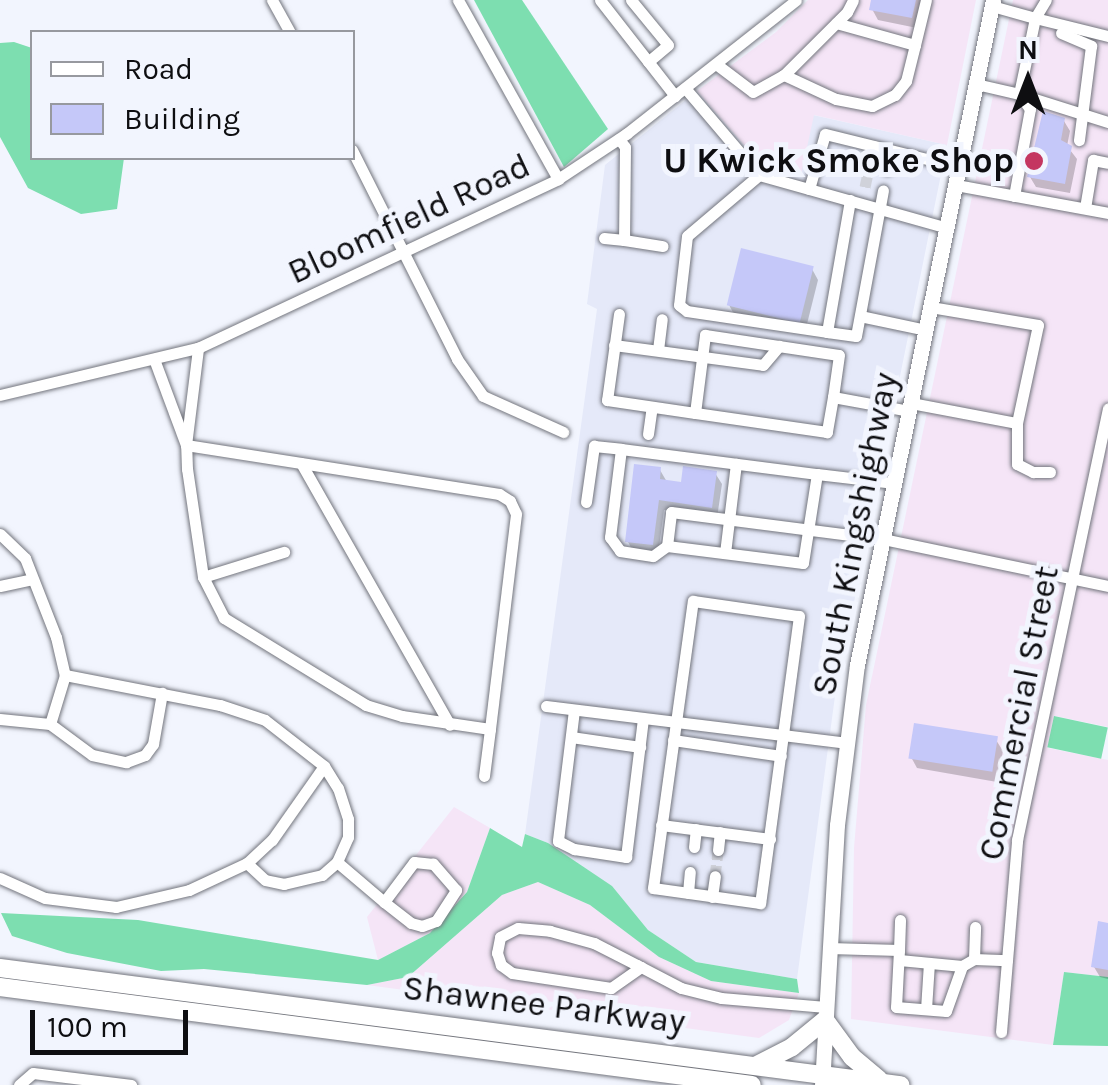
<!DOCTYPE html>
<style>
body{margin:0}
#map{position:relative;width:1108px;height:1085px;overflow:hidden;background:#f2f5fe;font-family:Karla,sans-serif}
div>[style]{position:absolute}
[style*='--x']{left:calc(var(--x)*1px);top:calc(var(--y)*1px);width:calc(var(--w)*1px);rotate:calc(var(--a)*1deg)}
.built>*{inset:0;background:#e5e9f9}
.industrial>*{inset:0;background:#f5e5f7}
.forest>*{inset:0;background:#7ddeb0;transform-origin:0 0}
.shadow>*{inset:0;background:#0003}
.building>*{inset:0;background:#c5c8f9;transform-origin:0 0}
.minor-tunnel>*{height:11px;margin-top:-5.5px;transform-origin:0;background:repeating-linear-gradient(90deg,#d0d2da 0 11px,transparent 0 16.5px)}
.roads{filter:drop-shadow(0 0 2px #73757d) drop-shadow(0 0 2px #73757d)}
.minor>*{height:11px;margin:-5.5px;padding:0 5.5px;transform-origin:5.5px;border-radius:5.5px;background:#fff}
.major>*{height:15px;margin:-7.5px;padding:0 7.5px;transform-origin:7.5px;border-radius:7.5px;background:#fff}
.highway>*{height:18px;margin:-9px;padding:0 9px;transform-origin:9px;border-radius:9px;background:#fff}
.dots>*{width:28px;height:28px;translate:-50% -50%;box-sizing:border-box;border:5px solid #f2f5fe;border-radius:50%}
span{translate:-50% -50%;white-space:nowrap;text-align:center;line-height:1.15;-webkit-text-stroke:10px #f2f5fe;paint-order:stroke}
.poi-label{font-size:35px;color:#0e0e11;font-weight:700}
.right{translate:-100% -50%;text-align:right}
.street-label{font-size:35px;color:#0e0e11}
.legend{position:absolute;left:30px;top:30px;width:325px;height:130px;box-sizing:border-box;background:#f2f5fe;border:2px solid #97999f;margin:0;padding:12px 18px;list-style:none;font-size:30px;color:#0e0e11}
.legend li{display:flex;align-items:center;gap:20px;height:50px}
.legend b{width:50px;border:2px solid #97999f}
.north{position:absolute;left:978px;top:30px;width:100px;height:100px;-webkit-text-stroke:8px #f2f5fe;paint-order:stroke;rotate:0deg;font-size:28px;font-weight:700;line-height:40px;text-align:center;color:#0e0e11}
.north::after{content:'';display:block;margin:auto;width:35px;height:45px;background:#0e0e11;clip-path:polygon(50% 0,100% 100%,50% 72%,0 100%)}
.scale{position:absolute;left:30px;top:1010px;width:158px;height:45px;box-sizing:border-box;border:5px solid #0e0e11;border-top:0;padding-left:12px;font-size:30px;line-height:35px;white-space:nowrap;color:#0e0e11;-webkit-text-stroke:8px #f2f5fe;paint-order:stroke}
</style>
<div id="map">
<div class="built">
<i style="clip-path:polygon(697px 91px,764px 168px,813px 115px,947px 145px,835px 696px,797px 979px,696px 962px,648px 930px,611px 886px,548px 843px,525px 834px,597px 309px,587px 304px,605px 165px)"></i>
</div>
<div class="industrial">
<i style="clip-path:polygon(808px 0,976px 0,947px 145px,814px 115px,801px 175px,764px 168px,697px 91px,776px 32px)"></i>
<i style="clip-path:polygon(1013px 0,1108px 0,1108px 727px,1055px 716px,1048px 748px,1108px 760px,1108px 977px,1064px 972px,1053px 1045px,851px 1019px,854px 848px,866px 705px)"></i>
<i style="clip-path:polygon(454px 807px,490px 828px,467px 892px,430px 933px,378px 960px,367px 917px)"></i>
<i style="clip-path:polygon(538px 882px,590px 905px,659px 957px,711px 981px,799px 993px,789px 1020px,759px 1038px,367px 985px,408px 977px,502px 895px)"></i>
</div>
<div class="forest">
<i style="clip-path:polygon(474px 0,522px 0,608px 129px,564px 167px)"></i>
<i style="clip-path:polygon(14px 42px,32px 48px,32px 158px,124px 158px,117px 209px,81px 214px,28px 188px,0 137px,0 43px)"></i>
<i style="left:1054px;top:716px;width:55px;height:32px;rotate:12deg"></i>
<i style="clip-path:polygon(490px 828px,522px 847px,525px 834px,548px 843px,612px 886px,648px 930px,696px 962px,797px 979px,799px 993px,711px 981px,659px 957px,590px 905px,538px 882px,502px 895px,408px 977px,367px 985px,204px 969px,161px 971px,67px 953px,12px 936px,1px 913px,138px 920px,378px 960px,430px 933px,467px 892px)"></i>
<i style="clip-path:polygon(1064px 972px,1108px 977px,1108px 1046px,1053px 1045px)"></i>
</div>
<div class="shadow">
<i style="clip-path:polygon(874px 0,923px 0,917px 28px,878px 20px,872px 9px)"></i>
<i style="clip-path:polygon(1064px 121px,1070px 131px,1067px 146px,1077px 159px,1070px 193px,1036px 187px,1030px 177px)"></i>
<i style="clip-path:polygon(812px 269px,818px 280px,806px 328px,735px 316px,729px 305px)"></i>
<i style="clip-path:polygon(660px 470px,667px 482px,683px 485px,715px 473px,722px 484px,717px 518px,664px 510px,658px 555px,634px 553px,628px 542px)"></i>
<i style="clip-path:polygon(996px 740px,1003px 751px,997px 782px,917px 768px,911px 757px)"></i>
<i style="clip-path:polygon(1108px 925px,1108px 979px,1100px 977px,1094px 967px)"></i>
</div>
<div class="building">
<i style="clip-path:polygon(871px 0,916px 0,912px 18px,869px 10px)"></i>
<i style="clip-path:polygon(1043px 111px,1065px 118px,1061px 140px,1072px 146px,1065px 184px,1027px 177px)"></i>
<i style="left:741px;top:248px;width:75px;height:59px;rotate:14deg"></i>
<i style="clip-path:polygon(634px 464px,661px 467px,660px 479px,681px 482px,683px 466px,717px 471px,712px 508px,659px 500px,653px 545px,625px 542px)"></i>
<i style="left:914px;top:723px;width:85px;height:36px;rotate:9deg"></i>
<i style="clip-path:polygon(1098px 921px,1108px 923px,1108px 970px,1091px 967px)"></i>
</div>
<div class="minor-tunnel">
<i style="--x:865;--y:187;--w:24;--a:-78"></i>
<i style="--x:715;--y:876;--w:26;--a:-83"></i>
</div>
<div class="roads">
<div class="minor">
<i style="--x:272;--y:0;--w:37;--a:61"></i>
<i style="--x:458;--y:0;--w:205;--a:60.8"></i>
<i style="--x:600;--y:0;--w:122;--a:52"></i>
<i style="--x:631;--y:0;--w:58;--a:50.6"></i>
<i style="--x:668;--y:45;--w:26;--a:140"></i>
<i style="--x:992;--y:6;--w:45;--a:15.6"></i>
<i style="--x:1035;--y:18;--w:21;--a:-59"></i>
<i style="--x:836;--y:23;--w:82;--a:15.6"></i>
<i style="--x:915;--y:45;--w:46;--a:-76.3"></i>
<i style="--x:1061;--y:33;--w:33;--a:23"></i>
<i style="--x:1091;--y:46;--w:95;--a:97.3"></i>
<i style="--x:716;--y:64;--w:46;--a:37.1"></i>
<i style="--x:753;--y:92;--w:35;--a:-29"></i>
<i style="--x:784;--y:75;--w:89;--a:-45"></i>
<i style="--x:847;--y:12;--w:13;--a:-63"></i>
<i style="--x:784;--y:75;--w:57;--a:24.8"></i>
<i style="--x:836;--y:99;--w:37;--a:11"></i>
<i style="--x:872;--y:106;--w:25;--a:-26"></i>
<i style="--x:895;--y:95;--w:18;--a:-52"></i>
<i style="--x:906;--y:81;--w:37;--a:-76"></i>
<i style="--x:976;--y:84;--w:44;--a:13.1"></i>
<i style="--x:1019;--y:94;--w:78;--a:-78.1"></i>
<i style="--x:1035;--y:18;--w:75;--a:13.9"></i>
<i style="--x:685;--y:88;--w:114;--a:49.6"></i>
<i style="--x:759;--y:175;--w:195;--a:15.7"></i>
<i style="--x:1019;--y:94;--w:93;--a:17.5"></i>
<i style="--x:619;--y:139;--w:10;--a:53"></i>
<i style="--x:625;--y:147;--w:93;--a:90.6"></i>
<i style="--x:624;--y:240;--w:39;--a:9"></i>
<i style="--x:352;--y:150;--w:234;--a:63.3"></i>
<i style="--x:457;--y:359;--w:45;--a:54.9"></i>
<i style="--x:483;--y:396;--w:88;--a:24.2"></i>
<i style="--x:870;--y:164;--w:18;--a:-77"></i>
<i style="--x:887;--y:169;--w:18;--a:-77"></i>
<i style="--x:759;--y:175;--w:94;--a:139.7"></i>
<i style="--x:687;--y:236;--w:69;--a:96.6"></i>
<i style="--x:679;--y:305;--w:10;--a:37"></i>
<i style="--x:687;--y:311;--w:142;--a:8.5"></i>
<i style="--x:827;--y:332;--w:134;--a:-80.1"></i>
<i style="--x:956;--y:185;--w:155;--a:10.4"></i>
<i style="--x:809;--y:189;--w:57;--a:-73.8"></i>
<i style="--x:825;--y:134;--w:138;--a:13.8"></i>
<i style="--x:1014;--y:196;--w:88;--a:-79.6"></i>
<i style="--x:1030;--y:109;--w:19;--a:-126"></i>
<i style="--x:1085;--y:208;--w:49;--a:-80.5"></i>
<i style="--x:1093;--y:160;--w:15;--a:11"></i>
<i style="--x:604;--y:238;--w:20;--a:6"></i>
<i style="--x:619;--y:314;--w:87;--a:97.9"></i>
<i style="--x:607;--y:400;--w:89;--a:8.4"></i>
<i style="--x:860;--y:316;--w:67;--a:12"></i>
<i style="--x:827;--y:332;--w:29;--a:8"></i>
<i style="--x:856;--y:336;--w:148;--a:-79.5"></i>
<i style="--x:614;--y:345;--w:150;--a:7.6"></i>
<i style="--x:763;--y:365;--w:25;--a:-50"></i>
<i style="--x:658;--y:350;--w:31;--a:-83"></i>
<i style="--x:154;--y:359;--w:92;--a:69.6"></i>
<i style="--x:186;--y:445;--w:317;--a:8.9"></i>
<i style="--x:499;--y:494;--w:13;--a:32"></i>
<i style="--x:510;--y:501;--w:14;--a:65"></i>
<i style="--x:516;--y:514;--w:217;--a:96.9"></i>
<i style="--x:490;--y:729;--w:89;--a:-171.6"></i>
<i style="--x:402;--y:716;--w:38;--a:-163"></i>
<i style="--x:366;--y:705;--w:167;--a:-148.5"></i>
<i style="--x:224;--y:618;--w:46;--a:-117.1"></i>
<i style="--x:203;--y:577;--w:109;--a:-98.4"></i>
<i style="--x:187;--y:469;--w:24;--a:-92"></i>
<i style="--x:186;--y:445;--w:98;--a:-82.9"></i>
<i style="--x:0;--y:395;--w:204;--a:-13.4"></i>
<i style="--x:198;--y:348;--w:398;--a:-25.1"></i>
<i style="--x:558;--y:179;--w:82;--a:-33.5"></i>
<i style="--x:626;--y:134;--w:216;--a:-38.2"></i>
<i style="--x:833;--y:397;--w:36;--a:100"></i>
<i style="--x:827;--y:432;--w:133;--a:-171.8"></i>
<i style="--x:695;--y:413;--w:79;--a:-82.7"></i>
<i style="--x:705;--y:335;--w:135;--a:8.5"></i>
<i style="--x:839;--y:355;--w:42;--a:98.1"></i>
<i style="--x:833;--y:397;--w:77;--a:10.4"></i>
<i style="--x:911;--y:403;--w:108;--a:10.7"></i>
<i style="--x:1017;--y:423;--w:100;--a:-77.9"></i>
<i style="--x:1038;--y:325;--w:109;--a:-170.5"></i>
<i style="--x:1017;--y:423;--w:41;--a:90"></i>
<i style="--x:1017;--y:464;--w:18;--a:27"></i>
<i style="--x:1033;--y:472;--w:17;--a:0"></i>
<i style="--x:648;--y:434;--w:27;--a:-82"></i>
<i style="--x:621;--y:449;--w:198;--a:7.3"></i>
<i style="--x:301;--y:463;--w:301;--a:60.4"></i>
<i style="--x:586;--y:502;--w:57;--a:-81.9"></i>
<i style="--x:594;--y:446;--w:27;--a:6"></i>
<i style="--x:621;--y:449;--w:89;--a:97.1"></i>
<i style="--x:610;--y:537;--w:17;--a:54"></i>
<i style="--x:620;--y:551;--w:33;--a:9"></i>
<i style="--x:653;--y:556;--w:17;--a:-36"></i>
<i style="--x:667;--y:546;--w:137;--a:7.1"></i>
<i style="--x:803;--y:563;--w:90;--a:-81.1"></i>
<i style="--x:817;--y:474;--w:78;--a:6.7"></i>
<i style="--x:0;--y:534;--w:35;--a:44"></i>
<i style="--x:25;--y:558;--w:85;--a:68.6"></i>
<i style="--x:56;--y:637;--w:39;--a:77"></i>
<i style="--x:65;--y:675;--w:51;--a:107"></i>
<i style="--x:667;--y:546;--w:34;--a:-83"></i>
<i style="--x:671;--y:512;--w:214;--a:7.3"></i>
<i style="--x:883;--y:539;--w:230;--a:11.8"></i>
<i style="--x:725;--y:553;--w:90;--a:-83"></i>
<i style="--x:203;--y:577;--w:85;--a:-17.2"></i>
<i style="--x:0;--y:586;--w:33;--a:-12"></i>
<i style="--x:693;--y:601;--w:107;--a:8.1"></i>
<i style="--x:799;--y:616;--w:290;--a:97.7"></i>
<i style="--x:760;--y:903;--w:108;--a:-172"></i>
<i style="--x:653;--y:888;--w:290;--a:-82.1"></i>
<i style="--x:65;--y:675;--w:158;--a:11"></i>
<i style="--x:220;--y:705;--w:47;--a:18.4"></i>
<i style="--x:265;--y:720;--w:75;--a:37.9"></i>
<i style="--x:324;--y:766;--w:26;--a:58"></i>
<i style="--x:338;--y:788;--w:33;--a:72"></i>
<i style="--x:348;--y:819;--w:18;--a:90"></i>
<i style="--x:348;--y:837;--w:27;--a:114"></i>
<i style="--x:337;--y:862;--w:20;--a:139"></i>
<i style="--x:322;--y:875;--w:39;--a:167"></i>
<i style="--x:284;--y:884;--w:19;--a:-168"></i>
<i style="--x:265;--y:880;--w:25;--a:-137"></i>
<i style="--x:546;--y:706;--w:302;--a:7"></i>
<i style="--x:574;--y:710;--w:132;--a:97"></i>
<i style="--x:558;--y:841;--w:18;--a:27"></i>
<i style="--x:574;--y:849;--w:53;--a:8.7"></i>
<i style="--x:626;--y:857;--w:139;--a:-83"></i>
<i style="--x:0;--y:719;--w:50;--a:5.7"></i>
<i style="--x:50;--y:724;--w:52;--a:36.4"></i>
<i style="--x:92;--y:755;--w:35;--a:12"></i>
<i style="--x:126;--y:762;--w:20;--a:-20"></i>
<i style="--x:145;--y:755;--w:14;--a:-54"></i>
<i style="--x:153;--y:744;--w:52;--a:-80"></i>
<i style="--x:571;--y:737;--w:70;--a:8.2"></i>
<i style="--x:673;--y:740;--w:109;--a:8.4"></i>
<i style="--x:484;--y:776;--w:47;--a:-82.7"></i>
<i style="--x:661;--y:825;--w:110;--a:7.3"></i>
<i style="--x:694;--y:847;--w:18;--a:-84"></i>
<i style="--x:718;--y:850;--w:18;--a:-84"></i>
<i style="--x:337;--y:862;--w:62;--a:40.4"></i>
<i style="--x:384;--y:902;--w:34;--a:38"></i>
<i style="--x:411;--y:923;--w:11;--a:15"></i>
<i style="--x:422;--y:926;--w:15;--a:-20"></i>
<i style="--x:436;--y:921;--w:37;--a:-57"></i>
<i style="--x:456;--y:890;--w:35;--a:-131"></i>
<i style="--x:433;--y:864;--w:19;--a:-174"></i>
<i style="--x:414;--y:862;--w:50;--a:126.9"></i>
<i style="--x:0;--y:878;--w:49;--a:24"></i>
<i style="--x:45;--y:898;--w:72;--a:7.2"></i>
<i style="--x:116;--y:907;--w:75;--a:-13.1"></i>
<i style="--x:189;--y:890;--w:64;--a:-25"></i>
<i style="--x:247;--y:863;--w:34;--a:-43"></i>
<i style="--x:272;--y:840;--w:90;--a:-54.9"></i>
<i style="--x:688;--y:893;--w:21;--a:-85"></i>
<i style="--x:712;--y:897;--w:21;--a:-82"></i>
<i style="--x:829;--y:948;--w:70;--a:1.6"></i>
<i style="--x:899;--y:950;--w:57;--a:93"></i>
<i style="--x:896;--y:1007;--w:50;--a:4.6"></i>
<i style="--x:946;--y:1011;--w:48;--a:-70.4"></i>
<i style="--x:962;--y:966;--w:63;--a:-174.6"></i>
<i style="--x:899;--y:950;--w:30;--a:-88"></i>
<i style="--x:974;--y:959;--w:32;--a:-88"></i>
<i style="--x:962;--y:966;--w:14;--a:-30"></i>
<i style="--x:974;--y:959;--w:33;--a:2"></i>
<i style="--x:641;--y:967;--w:37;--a:145"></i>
<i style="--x:611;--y:988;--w:100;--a:-171.4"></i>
<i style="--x:512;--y:973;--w:14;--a:-144"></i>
<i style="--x:501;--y:965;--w:13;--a:-108"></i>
<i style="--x:497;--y:953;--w:16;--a:-79"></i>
<i style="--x:500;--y:937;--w:20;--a:-27"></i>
<i style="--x:518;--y:928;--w:32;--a:5"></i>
<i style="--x:550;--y:931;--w:46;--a:15.3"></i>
<i style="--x:594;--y:943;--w:48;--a:27.1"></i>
<i style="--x:637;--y:965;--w:4;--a:27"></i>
<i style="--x:641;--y:967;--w:45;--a:27.7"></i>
<i style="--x:681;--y:988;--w:41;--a:14"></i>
<i style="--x:721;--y:998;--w:105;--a:4.9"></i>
<i style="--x:926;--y:1009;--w:46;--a:-86.3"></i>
<i style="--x:1001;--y:1032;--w:193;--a:-85.2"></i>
<i style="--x:1017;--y:840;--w:441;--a:-78.1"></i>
<i style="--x:19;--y:1085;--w:18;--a:-41"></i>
<i style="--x:33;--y:1073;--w:99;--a:7"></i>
</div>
<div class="major">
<i style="--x:822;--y:1085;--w:260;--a:-86.7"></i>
<i style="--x:837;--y:825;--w:161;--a:-82.9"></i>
<i style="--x:857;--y:665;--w:679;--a:-78.44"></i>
</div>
<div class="highway">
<i style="--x:0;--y:968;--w:908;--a:7.41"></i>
<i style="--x:0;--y:987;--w:758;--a:7.42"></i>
<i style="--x:757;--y:1065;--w:39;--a:-27"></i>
<i style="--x:792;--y:1047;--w:43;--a:-39.3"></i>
<i style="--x:825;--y:1020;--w:46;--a:53.9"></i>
<i style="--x:852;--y:1057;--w:35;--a:40"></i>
</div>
</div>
<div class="dots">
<i style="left:1034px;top:161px;background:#c43661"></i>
</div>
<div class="poi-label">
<span class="right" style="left:1014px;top:161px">U Kwick Smoke Shop</span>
</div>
<div class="street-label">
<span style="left:409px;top:219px;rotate:-25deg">Bloomfield Road</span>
<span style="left:855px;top:534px;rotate:-79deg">South Kingshighway</span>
<span style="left:1019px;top:713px;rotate:-79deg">Commercial Street</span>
<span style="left:544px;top:1005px;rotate:7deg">Shawnee Parkway</span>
</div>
<ul class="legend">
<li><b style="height:12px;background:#fff"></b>Road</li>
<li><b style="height:28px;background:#c5c8f9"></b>Building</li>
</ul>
<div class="north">N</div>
<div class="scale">100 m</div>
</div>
